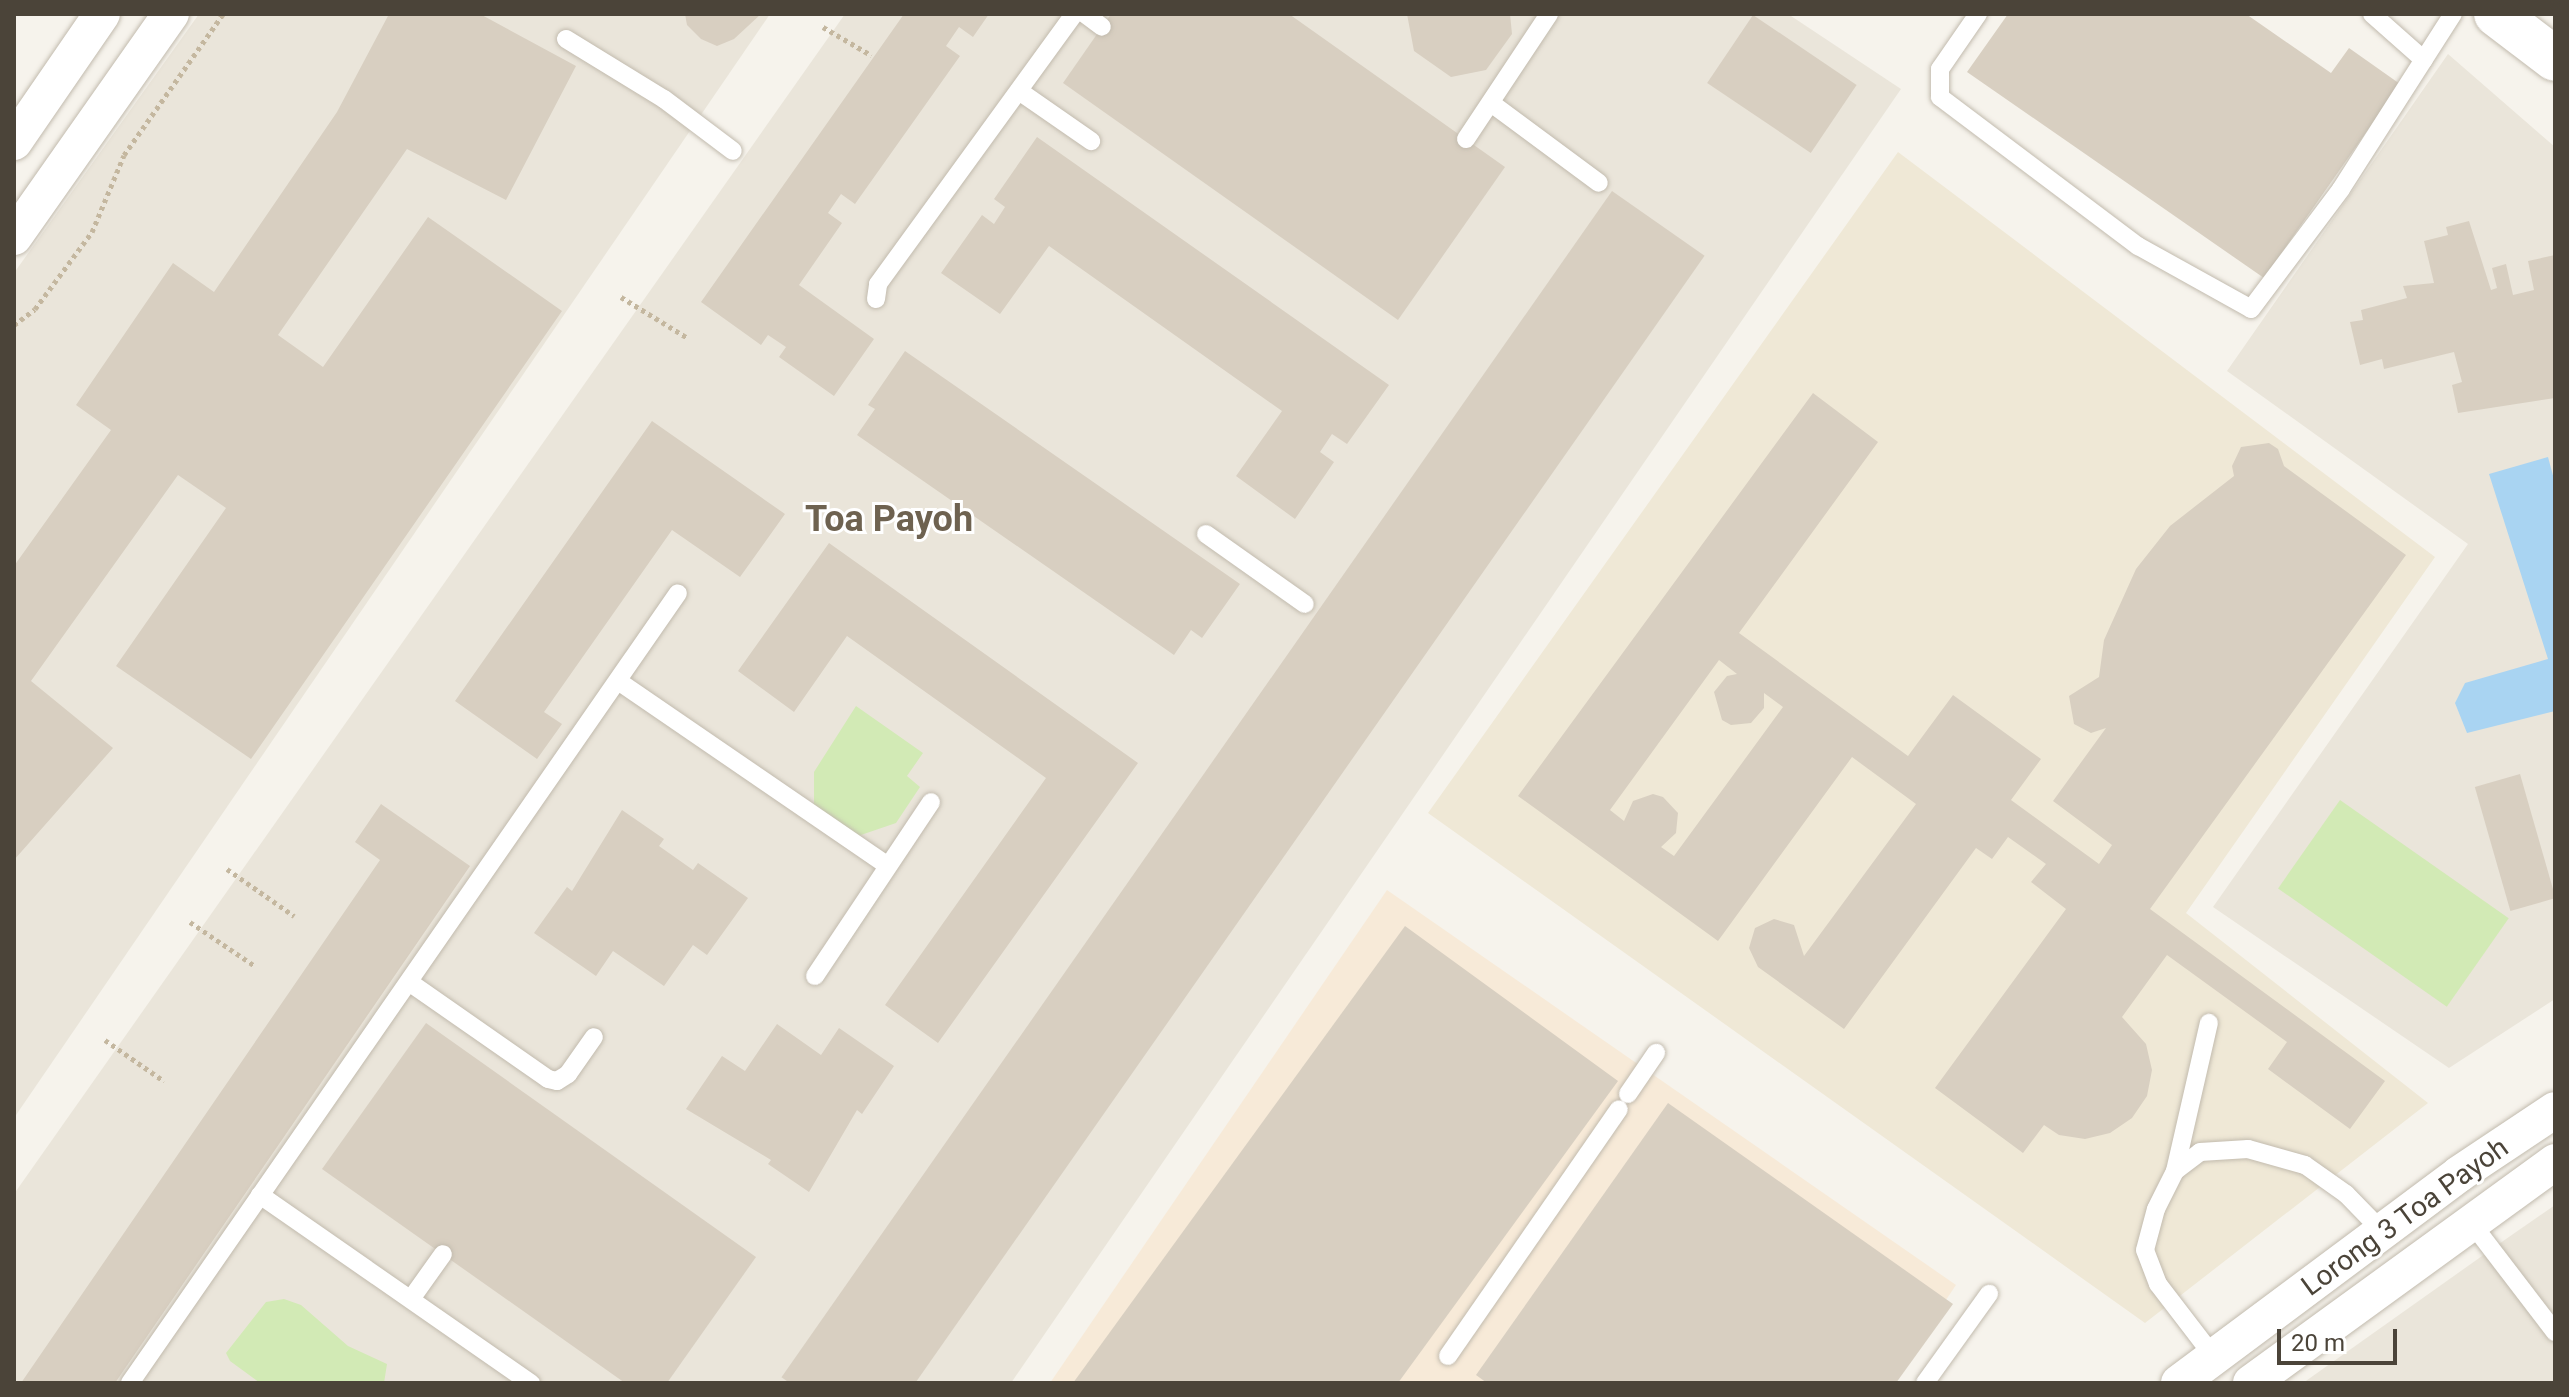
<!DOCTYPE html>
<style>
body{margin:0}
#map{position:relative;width:2569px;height:1397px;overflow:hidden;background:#f6f3ec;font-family:Roboto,sans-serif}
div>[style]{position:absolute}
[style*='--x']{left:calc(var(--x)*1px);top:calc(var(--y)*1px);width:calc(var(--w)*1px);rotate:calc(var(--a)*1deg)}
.residential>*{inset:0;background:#eae5da}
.commercial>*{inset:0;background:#f7ead8}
.education>*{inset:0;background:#efe8d6}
.green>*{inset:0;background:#d2eab5;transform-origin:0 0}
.water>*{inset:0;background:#a9d4f2}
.building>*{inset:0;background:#d8cfc1;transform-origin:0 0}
.path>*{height:5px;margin-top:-2.5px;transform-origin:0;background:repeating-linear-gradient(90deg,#c4b79f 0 4px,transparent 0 8px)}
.roads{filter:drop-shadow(0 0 2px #c2bbae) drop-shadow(0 0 2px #c2bbae)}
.service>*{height:18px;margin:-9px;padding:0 9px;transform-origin:9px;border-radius:9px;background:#fff}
.minor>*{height:36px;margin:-18px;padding:0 18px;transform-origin:18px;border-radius:18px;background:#fff}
.tertiary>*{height:44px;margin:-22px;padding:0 22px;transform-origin:22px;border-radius:22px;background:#fff}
span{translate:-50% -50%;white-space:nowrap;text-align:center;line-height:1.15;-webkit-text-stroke:6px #fff;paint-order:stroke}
.street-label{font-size:28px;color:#4b4439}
.district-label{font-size:36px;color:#6e6250;font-weight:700}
.frame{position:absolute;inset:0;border:16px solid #4b4439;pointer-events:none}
.scale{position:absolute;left:2277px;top:1329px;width:120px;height:36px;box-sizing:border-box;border:4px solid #4b4439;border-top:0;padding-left:10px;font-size:24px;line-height:28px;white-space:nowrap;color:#4b4439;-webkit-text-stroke:6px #fff;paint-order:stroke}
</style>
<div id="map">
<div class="residential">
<i style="clip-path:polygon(199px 14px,770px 14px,14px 1118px,14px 273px)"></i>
<i style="clip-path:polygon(845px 14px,1788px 14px,1901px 89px,1011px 1383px,14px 1383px,14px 1194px)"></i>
<i style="clip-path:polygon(2448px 54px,2555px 147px,2555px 999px,2449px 1068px,2213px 907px,2468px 544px,2227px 371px)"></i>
<i style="clip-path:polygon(2555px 1205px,2555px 1383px,2303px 1383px,2506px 1239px)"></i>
</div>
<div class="commercial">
<i style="clip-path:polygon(1387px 890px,1956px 1285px,1890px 1383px,1050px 1383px)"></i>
</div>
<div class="education">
<i style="clip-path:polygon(1898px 152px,2435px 557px,2186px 913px,2428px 1103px,2145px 1323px,1428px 813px)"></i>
</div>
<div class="green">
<i style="clip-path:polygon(856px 706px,923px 753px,907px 776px,920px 787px,896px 823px,858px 836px,814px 805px,814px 772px)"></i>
<i style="left:2340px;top:800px;width:206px;height:108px;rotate:35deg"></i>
<i style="clip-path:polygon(284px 1299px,301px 1305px,348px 1346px,387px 1364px,384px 1383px,260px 1383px,230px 1361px,226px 1353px,266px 1302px)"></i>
</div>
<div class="water">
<i style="clip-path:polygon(2548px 457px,2555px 483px,2555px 711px,2467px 733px,2455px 703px,2465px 683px,2548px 659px,2489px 474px)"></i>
</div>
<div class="building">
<i style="clip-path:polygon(389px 14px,480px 14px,576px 66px,506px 200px,407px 149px,278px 335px,323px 367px,428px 217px,562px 311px,251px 759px,116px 666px,226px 508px,178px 475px,31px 681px,113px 748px,14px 860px,14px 566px,111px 430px,76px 405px,173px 263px,214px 292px,337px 112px)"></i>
<i style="clip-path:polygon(685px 14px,761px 14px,734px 39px,717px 46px,701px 39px,687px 25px)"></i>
<i style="clip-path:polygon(904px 14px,989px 14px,973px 37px,959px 27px,946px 46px,960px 56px,855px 204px,841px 194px,828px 213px,842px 223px,799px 285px,874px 339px,834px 396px,779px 357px,786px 347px,768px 335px,761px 345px,701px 302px)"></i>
<i style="clip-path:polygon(1111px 14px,1289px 14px,1505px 167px,1398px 320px,1063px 83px)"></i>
<i style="clip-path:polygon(1407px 14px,1510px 14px,1512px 34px,1486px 70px,1451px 77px,1414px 51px)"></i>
<i style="clip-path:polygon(2008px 14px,2246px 14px,2331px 73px,2349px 48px,2400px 84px,2264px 278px,1967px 72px)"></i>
<i style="left:1753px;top:15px;width:125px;height:82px;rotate:34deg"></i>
<i style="clip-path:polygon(1037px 137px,1389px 385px,1347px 444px,1332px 434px,1320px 452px,1334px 462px,1295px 519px,1236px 476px,1282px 411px,1049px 246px,1000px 314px,941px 273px,982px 215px,994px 224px,1005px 207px,994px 199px)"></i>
<i style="left:1612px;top:191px;width:113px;height:1448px;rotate:35deg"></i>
<i style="clip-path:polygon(2469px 221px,2491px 290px,2497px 288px,2492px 268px,2506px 264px,2513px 295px,2534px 290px,2528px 261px,2555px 255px,2555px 398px,2458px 413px,2452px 385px,2462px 382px,2454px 352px,2384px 369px,2382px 359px,2360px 365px,2350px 322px,2363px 320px,2361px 310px,2407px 298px,2403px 286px,2434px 283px,2424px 241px,2448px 235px,2446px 227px)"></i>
<i style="clip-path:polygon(905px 351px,1240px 584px,1202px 638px,1191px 630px,1174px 655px,857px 435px,875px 409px,868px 405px)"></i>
<i style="clip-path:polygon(evenodd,1813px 393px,1878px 442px,1739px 633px,1908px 756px,1953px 695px,2041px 759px,2011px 800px,2099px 864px,2112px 845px,2053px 801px,2106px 728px,2091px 733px,2074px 724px,2069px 696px,2099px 677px,2104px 640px,2136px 569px,2170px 526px,2234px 476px,2232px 466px,2241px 447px,2269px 443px,2278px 449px,2284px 466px,2406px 555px,2150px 909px,2385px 1081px,2350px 1129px,2268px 1069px,2287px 1042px,2167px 955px,2122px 1017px,2146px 1044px,2152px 1070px,2147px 1096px,2132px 1118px,2110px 1133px,2085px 1139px,2059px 1135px,2044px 1125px,2023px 1153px,1935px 1088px,2066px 909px,2031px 882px,2046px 864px,2008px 837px,1992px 859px,1976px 848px,1844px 1029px,1758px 967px,1749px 948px,1755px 928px,1774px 919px,1794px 925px,1804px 956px,1916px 804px,1852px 757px,1718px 941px,1518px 796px,1813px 393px,1719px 660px,1737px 674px,1727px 676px,1714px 692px,1722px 720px,1731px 725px,1751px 723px,1764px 708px,1764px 693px,1783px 707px,1674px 856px,1661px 847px,1676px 833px,1678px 813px,1663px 797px,1653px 794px,1633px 801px,1624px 821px,1610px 810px,1719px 660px)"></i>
<i style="clip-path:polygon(652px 421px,785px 514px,740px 577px,672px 530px,544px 712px,562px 724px,537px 759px,455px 701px)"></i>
<i style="clip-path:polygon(829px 543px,1138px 763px,938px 1043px,885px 1005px,1046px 778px,847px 636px,794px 712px,738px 671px)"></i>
<i style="left:2520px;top:774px;width:129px;height:47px;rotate:74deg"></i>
<i style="clip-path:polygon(381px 804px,470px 866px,115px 1383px,21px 1383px,380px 860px,355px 842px)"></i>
<i style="clip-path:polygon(622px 810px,664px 839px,659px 846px,693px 870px,698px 863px,748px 898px,707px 955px,693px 945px,664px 986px,613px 951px,596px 976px,534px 933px,567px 887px,572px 891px)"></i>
<i style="clip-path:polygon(1405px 926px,1618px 1081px,1398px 1383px,1073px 1383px)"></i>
<i style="clip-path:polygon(426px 1023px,756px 1257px,667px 1383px,625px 1383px,322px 1169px)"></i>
<i style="clip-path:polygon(777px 1024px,821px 1055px,839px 1028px,894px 1066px,862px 1114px,857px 1110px,809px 1192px,768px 1164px,771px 1160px,686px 1109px,722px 1056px,745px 1071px)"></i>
<i style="clip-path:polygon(1668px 1103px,1953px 1304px,1896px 1383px,1487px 1383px,1476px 1375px)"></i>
</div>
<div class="path">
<i style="--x:823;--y:27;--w:56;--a:30.3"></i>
<i style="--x:621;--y:297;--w:79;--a:31.5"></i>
<i style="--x:14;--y:325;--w:26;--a:-37"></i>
<i style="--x:35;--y:309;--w:96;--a:-53.5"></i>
<i style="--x:92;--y:232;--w:83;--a:-67.4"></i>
<i style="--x:124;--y:155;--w:172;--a:-54.9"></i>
<i style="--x:227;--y:869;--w:82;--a:35"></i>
<i style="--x:190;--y:922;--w:78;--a:34.1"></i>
<i style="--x:105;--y:1040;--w:72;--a:34.8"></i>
</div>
<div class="roads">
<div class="service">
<i style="--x:1085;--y:14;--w:21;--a:37"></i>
<i style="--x:1978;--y:14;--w:67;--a:124.6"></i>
<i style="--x:1940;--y:69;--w:28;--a:90"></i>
<i style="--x:1940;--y:97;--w:248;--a:37"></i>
<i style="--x:2138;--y:246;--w:129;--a:29.1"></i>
<i style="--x:2251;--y:309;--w:150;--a:-53.1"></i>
<i style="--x:2341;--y:189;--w:208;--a:-57.4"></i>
<i style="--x:2372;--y:14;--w:69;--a:41.5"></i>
<i style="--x:566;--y:39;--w:115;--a:31.5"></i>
<i style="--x:664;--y:99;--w:86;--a:37"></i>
<i style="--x:1019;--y:91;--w:88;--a:34.8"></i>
<i style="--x:1491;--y:103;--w:134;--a:36.5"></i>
<i style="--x:1466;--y:139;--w:150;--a:-56.4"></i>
<i style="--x:876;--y:299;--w:15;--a:-82"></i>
<i style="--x:878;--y:284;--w:334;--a:-54"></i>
<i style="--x:1206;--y:534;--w:121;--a:35.3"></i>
<i style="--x:618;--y:681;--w:327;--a:34.4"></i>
<i style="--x:815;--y:976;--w:209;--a:-56.3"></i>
<i style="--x:409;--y:982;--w:169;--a:34.9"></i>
<i style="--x:548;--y:1079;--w:9;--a:13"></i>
<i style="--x:557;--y:1081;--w:13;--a:-32"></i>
<i style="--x:568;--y:1074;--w:45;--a:-54.9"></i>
<i style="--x:1628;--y:1094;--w:50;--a:-55.7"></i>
<i style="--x:2175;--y:1171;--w:152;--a:-77.1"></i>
<i style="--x:260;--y:1195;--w:330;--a:34.8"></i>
<i style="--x:2470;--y:1221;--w:140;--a:52.6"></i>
<i style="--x:411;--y:1299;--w:55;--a:-54.6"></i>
<i style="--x:1448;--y:1356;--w:300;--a:-55.3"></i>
<i style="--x:2214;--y:1357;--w:92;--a:-127.5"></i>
<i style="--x:2158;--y:1284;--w:36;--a:-111"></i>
<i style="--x:2145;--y:1250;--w:42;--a:-75"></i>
<i style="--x:2156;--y:1209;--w:42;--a:-63.4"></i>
<i style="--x:2175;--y:1171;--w:31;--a:-37"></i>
<i style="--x:2200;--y:1152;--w:48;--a:-3.6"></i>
<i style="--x:2248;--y:1149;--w:59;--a:15.7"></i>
<i style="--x:2305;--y:1165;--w:50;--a:35.3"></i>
<i style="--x:2346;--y:1194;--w:52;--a:45.8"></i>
<i style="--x:130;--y:1383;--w:961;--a:-55.25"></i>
<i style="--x:1925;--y:1383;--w:110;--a:-54.3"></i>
</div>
<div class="minor">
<i style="--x:14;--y:142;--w:155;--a:-55.5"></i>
<i style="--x:14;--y:237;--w:273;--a:-54.9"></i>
<i style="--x:2179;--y:1383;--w:349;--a:-36.7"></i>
<i style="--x:2459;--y:1174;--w:115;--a:-33.7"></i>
<i style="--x:2251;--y:1383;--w:376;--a:-36"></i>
</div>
<div class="tertiary">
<i style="--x:2496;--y:14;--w:74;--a:37.3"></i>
</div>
</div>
<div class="street-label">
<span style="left:2405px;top:1217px;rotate:-36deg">Lorong 3 Toa Payoh</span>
</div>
<div class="district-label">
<span style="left:889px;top:520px">Toa Payoh</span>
</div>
<div class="frame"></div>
<div class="scale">20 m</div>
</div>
